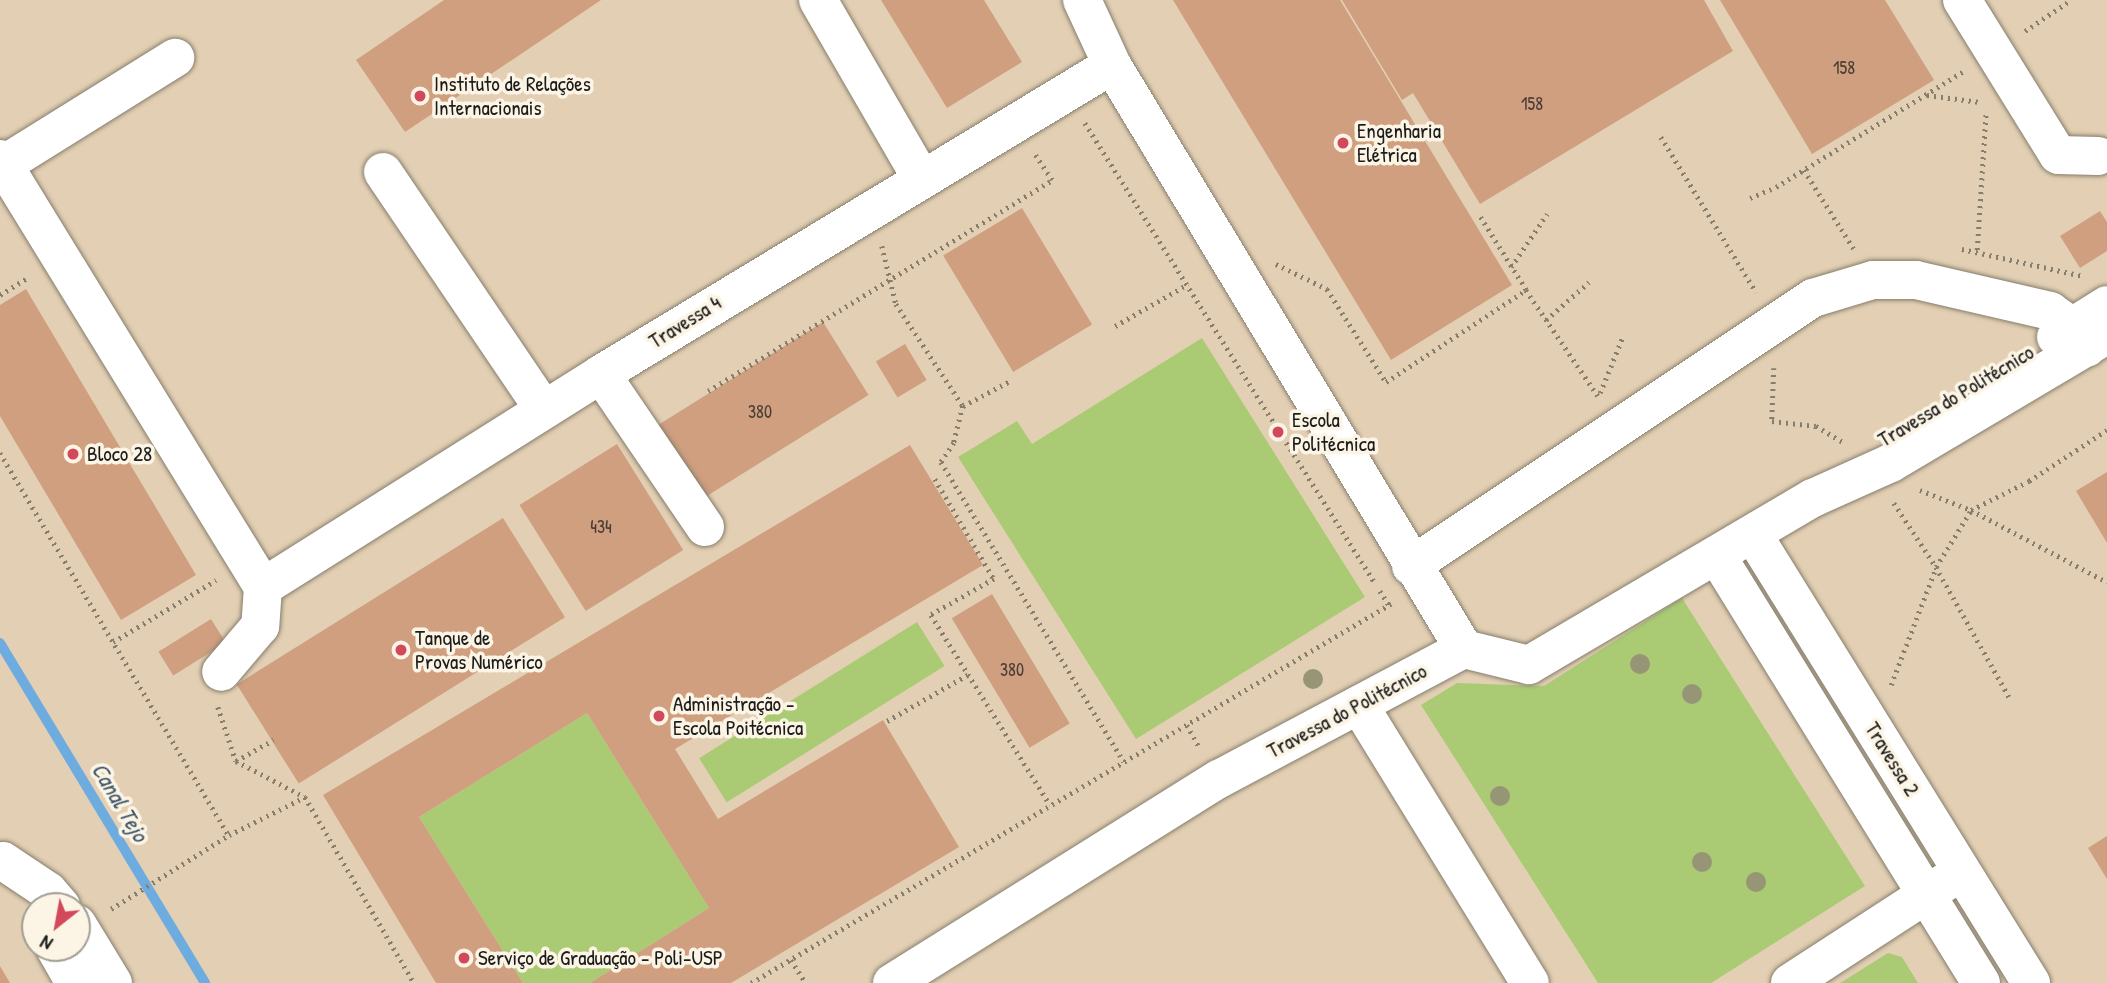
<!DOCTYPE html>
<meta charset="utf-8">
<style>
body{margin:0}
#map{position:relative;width:2107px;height:983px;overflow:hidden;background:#efdfbe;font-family:"Patrick Hand",sans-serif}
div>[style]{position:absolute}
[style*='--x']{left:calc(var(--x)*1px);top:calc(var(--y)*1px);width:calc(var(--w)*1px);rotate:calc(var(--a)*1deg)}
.built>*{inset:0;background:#e3d0b4}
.green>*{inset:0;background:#aacb74;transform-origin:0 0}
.stream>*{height:10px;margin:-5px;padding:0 5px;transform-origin:5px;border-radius:5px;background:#6eace0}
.building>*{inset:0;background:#cf9f80;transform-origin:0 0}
.path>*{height:4.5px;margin-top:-2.25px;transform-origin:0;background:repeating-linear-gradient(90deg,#867e6d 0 2px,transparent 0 7px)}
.roads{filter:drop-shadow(0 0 2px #867e6d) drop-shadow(0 0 2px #867e6d)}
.minor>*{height:38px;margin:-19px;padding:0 19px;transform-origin:19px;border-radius:19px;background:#fff}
.trees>*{width:20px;height:20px;margin:-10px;border-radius:50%;background:#969576}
.dots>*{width:19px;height:19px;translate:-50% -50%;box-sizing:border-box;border:4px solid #fcf5e5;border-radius:50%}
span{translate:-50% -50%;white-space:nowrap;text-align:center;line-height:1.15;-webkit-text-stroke:7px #fcf5e5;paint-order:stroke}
.number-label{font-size:18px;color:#493d35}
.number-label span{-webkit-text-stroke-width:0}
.poi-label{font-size:21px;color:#1c1c1c}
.left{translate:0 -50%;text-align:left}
.street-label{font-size:21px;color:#1c1c1c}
.water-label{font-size:23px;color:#3d566a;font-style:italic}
.north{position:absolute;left:21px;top:892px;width:70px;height:70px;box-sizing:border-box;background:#fcf5e5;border:2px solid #a29e95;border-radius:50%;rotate:211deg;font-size:19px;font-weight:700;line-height:28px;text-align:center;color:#1c1c1c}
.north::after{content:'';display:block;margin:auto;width:24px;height:32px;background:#d1495b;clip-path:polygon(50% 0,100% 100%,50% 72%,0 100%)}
</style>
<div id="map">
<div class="built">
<i style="clip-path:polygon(evenodd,0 0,2107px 0,2107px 983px,0 983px,0 0,35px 906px,77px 906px,77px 948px,35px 948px,35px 906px)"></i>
</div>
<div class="green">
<i style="clip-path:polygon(1202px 338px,1365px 597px,1136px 739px,958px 457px,1017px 421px,1032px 444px)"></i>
<i style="clip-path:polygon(1682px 598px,1865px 886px,1711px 983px,1598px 983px,1421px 705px,1457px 683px,1544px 686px)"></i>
<i style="left:917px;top:622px;width:52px;height:257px;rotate:58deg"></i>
<i style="clip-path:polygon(587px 713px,709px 908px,590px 983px,523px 983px,419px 817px)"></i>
<i style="clip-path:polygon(1888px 953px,1902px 957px,1918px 983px,1840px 983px)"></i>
</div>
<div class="stream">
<i style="--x:0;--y:643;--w:397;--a:58.9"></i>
</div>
<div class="building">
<i style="clip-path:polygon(444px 0,601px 0,405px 132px,356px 60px)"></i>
<i style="clip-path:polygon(881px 0,984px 0,1022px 62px,947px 108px)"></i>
<i style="clip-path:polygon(1173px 0,1340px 0,1512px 285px,1391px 360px)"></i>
<i style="clip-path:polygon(1342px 0,1704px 0,1733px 51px,1480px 204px,1413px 93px,1402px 100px)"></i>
<i style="clip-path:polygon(1720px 0,1885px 0,1934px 80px,1812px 154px)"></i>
<i style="left:1022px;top:208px;width:136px;height:92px;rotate:59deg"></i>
<i style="clip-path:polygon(2100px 211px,2107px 222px,2107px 251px,2080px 268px,2060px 236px)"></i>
<i style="clip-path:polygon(26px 289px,196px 575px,121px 620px,0 416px,0 305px)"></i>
<i style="left:823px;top:322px;width:86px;height:202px;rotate:58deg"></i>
<i style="left:905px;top:344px;width:42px;height:34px;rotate:59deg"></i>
<i style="left:617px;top:444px;width:125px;height:115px;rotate:58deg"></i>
<i style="clip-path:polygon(910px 445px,983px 565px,675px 749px,718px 819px,883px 720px,959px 847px,731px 983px,590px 983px,709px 908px,587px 713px,419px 817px,523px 983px,436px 983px,323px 795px)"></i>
<i style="clip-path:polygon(2107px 472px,2107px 543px,2076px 491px)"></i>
<i style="left:503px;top:518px;width:117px;height:314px;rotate:58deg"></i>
<i style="left:992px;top:594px;width:151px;height:47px;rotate:59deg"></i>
<i style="left:211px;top:619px;width:28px;height:62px;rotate:58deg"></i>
<i style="clip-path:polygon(2107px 836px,2107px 879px,2088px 848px)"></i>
<i style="clip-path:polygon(0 966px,10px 983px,0 983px)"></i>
</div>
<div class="path">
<i style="--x:2025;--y:31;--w:55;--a:-34"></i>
<i style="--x:1927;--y:95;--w:53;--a:7.5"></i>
<i style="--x:1085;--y:123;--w:544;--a:57.77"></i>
<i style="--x:1661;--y:137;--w:182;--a:58.5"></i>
<i style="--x:1804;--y:170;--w:93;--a:57.7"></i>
<i style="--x:1750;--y:198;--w:28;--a:-23"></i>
<i style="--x:1776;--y:187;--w:219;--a:-31.7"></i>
<i style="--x:882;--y:246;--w:60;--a:76.4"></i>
<i style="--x:896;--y:304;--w:122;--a:56.7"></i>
<i style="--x:963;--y:406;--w:38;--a:104"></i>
<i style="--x:954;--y:443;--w:23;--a:124"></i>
<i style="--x:941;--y:462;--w:351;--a:58.6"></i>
<i style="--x:1962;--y:249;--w:124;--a:12.6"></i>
<i style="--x:1977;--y:250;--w:138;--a:-86.3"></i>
<i style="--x:1276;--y:264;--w:57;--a:26.1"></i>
<i style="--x:1327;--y:289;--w:110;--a:57.6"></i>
<i style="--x:1386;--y:382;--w:168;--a:-33.3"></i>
<i style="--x:1526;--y:290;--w:89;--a:-122.1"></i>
<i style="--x:1511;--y:267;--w:64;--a:-55.8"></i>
<i style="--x:1526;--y:290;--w:128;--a:55.8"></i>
<i style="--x:0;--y:295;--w:34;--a:-32"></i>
<i style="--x:1546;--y:320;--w:57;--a:-41.5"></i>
<i style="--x:1115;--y:326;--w:84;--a:-29.9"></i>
<i style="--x:1774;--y:368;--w:53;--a:92.2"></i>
<i style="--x:1772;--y:421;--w:44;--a:6.5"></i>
<i style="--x:1816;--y:426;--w:33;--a:31"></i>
<i style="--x:708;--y:391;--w:404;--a:-31.5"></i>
<i style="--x:1052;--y:180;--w:32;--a:-124"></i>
<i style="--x:1600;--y:393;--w:61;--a:-68"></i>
<i style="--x:963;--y:406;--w:55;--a:-28"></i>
<i style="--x:0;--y:453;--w:445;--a:59.1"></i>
<i style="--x:935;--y:479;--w:116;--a:59.5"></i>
<i style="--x:994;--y:579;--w:73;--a:150.3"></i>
<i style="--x:931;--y:615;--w:224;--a:57.9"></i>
<i style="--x:1920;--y:490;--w:55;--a:21.4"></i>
<i style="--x:1971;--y:510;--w:154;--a:27.9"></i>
<i style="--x:1894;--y:503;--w:77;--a:56.7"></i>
<i style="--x:1936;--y:567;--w:153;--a:60.6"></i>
<i style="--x:1380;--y:591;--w:17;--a:57"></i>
<i style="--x:113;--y:642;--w:120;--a:-31"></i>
<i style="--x:1891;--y:685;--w:126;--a:-69.1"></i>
<i style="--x:1936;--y:567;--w:67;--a:-58.4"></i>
<i style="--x:1971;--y:510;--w:65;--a:-26.6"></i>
<i style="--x:2029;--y:481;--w:93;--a:-33.2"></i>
<i style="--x:218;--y:707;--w:57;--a:71.6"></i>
<i style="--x:236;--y:761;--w:78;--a:27.6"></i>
<i style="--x:305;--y:797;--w:216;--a:59.6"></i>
<i style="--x:887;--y:721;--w:95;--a:-29.8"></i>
<i style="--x:1187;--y:725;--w:26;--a:61"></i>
<i style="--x:236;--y:761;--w:43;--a:-29.6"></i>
<i style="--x:111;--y:909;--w:139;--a:-32.1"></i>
<i style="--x:229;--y:835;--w:85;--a:-26.6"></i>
<i style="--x:791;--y:960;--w:27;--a:57"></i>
<i style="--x:751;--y:983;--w:745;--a:-30.66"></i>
</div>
<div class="roads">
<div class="minor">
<i style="--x:818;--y:0;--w:206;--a:59.9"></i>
<i style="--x:1082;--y:0;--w:72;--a:65.2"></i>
<i style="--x:1112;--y:65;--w:682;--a:58.92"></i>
<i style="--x:1962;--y:0;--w:182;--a:58.2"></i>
<i style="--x:2058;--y:155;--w:40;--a:1.4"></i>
<i style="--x:0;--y:159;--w:502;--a:58.43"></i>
<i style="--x:263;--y:587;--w:39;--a:94"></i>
<i style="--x:260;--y:626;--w:60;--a:130.3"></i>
<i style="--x:3;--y:165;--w:203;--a:-31.9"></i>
<i style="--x:383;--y:172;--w:287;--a:55.9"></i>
<i style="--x:2056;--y:337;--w:60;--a:-32.1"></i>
<i style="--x:601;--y:374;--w:185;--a:55.8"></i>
<i style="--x:1754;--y:536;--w:526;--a:58.21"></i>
<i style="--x:1717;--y:556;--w:502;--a:58.27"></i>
<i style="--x:1411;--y:566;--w:483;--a:-33.7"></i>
<i style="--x:1813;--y:298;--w:63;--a:-16.7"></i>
<i style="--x:1873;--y:280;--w:43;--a:0"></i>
<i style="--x:1916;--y:280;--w:138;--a:13"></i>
<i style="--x:2050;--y:311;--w:28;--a:35"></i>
<i style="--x:2073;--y:327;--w:25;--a:56"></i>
<i style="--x:263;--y:587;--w:400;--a:-32.2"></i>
<i style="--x:601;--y:374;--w:597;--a:-31.16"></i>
<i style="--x:1359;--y:705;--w:326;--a:58.4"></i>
<i style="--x:3;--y:861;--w:54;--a:33.7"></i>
<i style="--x:48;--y:891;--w:20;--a:49"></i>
<i style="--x:77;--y:924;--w:69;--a:58.6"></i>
<i style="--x:55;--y:948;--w:40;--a:60.3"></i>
<i style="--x:892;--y:983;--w:385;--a:-32"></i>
<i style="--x:1219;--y:779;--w:277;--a:-28"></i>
<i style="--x:1464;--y:649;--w:67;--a:13.8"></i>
<i style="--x:1529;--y:665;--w:329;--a:-30.5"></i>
<i style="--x:1813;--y:498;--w:85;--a:-24.2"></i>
<i style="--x:1891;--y:463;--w:251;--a:-30.7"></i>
<i style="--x:1790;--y:983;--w:187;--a:-33"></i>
</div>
</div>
<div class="trees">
<i style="left:1640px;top:664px"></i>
<i style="left:1313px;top:679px"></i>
<i style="left:1692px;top:694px"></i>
<i style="left:1500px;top:796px"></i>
<i style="left:1702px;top:862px"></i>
<i style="left:1756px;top:882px"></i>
</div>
<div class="dots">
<i style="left:420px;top:96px;background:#d1495b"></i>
<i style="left:1343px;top:143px;background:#d1495b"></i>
<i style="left:1278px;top:432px;background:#d1495b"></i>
<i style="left:73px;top:454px;background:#d1495b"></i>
<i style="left:401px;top:650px;background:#d1495b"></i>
<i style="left:659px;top:716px;background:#d1495b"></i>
<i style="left:464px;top:958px;background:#d1495b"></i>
</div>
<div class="number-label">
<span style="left:1844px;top:68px">158</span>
<span style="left:1532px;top:104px">158</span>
<span style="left:760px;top:412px">380</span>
<span style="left:601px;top:527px">434</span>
<span style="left:1012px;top:670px">380</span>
</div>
<div class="poi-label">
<span class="left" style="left:434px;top:96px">Instituto de Relações<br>Internacionais</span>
<span class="left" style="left:1357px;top:143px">Engenharia<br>Elétrica</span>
<span class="left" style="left:1292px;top:432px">Escola<br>Politécnica</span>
<span class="left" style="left:87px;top:454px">Bloco 28</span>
<span class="left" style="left:415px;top:650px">Tanque de<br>Provas Numérico</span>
<span class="left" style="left:673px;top:716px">Administração -<br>Escola Poitécnica</span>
<span class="left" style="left:478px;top:958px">Serviço de Graduação - Poli-USP</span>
</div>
<div class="street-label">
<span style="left:685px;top:322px;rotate:-32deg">Travessa 4</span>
<span style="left:1956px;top:396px;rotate:-31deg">Travessa do Politécnico</span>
<span style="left:1347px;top:711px;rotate:-28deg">Travessa do Politécnico</span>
<span style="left:1892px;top:759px;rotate:58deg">Travessa 2</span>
</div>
<div class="water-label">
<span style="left:120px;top:802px;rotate:59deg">Canal Tejo</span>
</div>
<div class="north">N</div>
</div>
